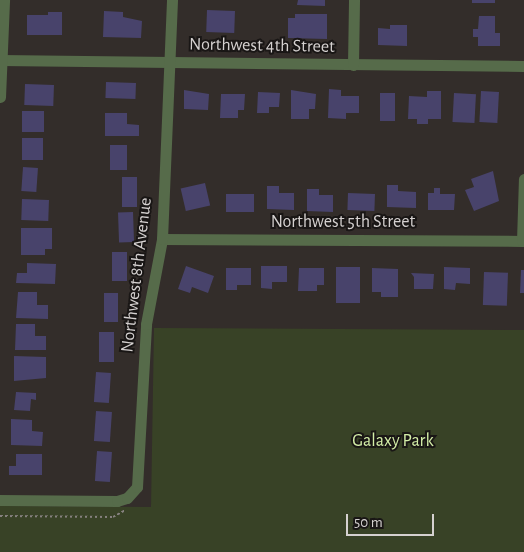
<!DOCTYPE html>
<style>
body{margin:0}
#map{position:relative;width:524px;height:552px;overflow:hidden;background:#332d2a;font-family:"Alegreya Sans",sans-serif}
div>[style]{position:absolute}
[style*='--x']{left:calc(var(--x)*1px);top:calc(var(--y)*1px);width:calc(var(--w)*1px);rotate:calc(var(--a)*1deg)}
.green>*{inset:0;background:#384226}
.building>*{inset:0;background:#48436b;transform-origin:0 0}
.path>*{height:2px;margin-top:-1px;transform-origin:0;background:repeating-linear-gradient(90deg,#86817f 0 2.5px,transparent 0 5px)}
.minor>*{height:11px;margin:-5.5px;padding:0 5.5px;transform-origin:5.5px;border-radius:5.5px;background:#566b4a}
span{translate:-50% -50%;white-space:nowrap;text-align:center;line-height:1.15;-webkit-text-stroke:4px #191615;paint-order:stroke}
.street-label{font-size:18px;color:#d5d1d0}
.park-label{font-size:18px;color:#d3eda7}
.scale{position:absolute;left:346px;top:514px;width:88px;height:22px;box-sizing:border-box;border:2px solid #d5d1d0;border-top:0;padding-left:6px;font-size:15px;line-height:18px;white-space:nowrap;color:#d5d1d0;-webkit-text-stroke:4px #191615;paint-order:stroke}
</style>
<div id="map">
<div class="green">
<i style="clip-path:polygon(154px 328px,524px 330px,524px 552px,0 552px,0 506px,151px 507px)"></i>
</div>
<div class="building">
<i style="clip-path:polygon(298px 0,325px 0,325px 6px,297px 5px)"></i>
<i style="left:472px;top:0;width:23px;height:3px"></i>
<i style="left:207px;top:10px;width:28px;height:22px;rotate:2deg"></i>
<i style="clip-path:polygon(104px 11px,123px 12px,123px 17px,142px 21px,141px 38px,103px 37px)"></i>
<i style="clip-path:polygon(48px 12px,62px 12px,62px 35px,27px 35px,27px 15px,48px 15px)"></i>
<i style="clip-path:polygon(295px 14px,327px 14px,327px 39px,288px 38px,288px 18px,295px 18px)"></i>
<i style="clip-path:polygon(479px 16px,495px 16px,495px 33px,500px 33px,500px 46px,478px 46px,478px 37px,473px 37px,473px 29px,478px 29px)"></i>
<i style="clip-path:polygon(390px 25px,407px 25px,407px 46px,378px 45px,378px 28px,390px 29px)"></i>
<i style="left:106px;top:82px;width:30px;height:16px;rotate:2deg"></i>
<i style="left:25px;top:84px;width:29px;height:21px;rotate:2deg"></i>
<i style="clip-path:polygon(329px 89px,341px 90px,341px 96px,359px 96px,359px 113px,346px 113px,346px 119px,328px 118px)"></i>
<i style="clip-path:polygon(184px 90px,209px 94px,208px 110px,184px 109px)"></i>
<i style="clip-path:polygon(291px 90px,316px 94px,315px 109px,309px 109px,309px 119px,291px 119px)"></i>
<i style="clip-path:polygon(427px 91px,441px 91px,441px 119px,428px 119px,428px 124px,417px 124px,417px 119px,408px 119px,409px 96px,427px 97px)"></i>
<i style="left:481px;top:91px;width:18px;height:31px;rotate:3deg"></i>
<i style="clip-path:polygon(258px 92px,280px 93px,279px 107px,269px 107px,269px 113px,257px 113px)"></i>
<i style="left:380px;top:93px;width:15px;height:28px"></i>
<i style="left:454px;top:93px;width:22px;height:29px;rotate:3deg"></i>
<i style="clip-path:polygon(221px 94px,245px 94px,244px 110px,238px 110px,238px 118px,220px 118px)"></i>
<i style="left:22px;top:111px;width:22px;height:21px"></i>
<i style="clip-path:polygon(105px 113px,127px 113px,127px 124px,139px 125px,139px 136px,105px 136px)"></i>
<i style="left:22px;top:138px;width:21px;height:22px"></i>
<i style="left:110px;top:145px;width:17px;height:25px"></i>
<i style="left:23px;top:167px;width:15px;height:24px;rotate:4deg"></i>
<i style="clip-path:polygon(493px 171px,499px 201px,474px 211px,465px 190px,474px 187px,471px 179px)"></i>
<i style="left:122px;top:177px;width:15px;height:30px"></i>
<i style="left:205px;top:183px;width:23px;height:25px;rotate:77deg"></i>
<i style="clip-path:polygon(387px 185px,398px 185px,398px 191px,416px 192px,416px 208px,387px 207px)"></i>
<i style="clip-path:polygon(267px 186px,279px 186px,279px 193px,294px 193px,294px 210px,267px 209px)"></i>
<i style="clip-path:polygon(434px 188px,440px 188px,440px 194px,455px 194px,454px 210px,428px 210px,428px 193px,434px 193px)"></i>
<i style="clip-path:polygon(307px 189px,319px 189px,319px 195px,333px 195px,333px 212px,307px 211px)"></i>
<i style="left:348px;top:193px;width:27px;height:17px;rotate:2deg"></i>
<i style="left:226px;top:194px;width:28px;height:18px"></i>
<i style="left:22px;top:199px;width:27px;height:21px;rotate:2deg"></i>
<i style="left:133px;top:212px;width:30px;height:15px;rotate:88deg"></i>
<i style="clip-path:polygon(21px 228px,52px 228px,52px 249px,45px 249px,45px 255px,21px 255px)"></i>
<i style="left:112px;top:252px;width:15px;height:29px"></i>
<i style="clip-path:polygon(27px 263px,56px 264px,55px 284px,16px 283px,17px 273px,27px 273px)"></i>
<i style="clip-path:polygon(186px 266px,214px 276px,208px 293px,192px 287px,190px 293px,178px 289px)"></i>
<i style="clip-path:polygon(261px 266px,287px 266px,287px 282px,272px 282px,272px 289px,261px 288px)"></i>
<i style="left:336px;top:267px;width:24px;height:36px"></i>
<i style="clip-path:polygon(444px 267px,470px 268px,470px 284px,456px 283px,455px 290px,444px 289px)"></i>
<i style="clip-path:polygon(226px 268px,251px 268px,251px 285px,237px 285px,237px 290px,226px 290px)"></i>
<i style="clip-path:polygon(299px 268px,324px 268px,324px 285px,317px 285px,317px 291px,298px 291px)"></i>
<i style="clip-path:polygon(372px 268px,398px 269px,398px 297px,381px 297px,381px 292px,372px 292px)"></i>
<i style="clip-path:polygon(521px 270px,524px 270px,524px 293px,520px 293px)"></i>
<i style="left:484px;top:272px;width:24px;height:33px;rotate:2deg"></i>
<i style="clip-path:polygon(411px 273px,434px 274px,433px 289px,414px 289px,414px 277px)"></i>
<i style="clip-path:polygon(18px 292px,37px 292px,37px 305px,48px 305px,48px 319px,16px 318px)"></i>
<i style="left:104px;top:293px;width:14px;height:29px"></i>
<i style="clip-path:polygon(16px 324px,35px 324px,35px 336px,46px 336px,46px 350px,15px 350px)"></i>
<i style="left:99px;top:332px;width:15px;height:30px"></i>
<i style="clip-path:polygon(14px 356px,46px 357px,46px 378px,14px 381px)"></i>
<i style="left:96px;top:372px;width:15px;height:30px;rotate:4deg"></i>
<i style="clip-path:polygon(16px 392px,36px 393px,36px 400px,31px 399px,30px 411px,14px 410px)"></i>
<i style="left:96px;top:411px;width:16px;height:30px;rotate:4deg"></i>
<i style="clip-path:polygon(11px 419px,32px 420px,32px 431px,43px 432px,42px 446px,11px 445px)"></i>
<i style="left:97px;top:451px;width:15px;height:30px;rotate:4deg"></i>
<i style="clip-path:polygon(16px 454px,42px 454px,42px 475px,9px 475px,9px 466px,16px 466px)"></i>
</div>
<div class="path">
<i style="--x:0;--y:516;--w:113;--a:0.5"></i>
<i style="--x:113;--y:517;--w:13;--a:-29"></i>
</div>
<div class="minor">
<i style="--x:0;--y:60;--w:524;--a:0.66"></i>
<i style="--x:353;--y:65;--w:65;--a:-89.1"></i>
<i style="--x:0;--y:97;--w:97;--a:-87.6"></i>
<i style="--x:162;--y:239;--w:362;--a:0.3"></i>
<i style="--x:522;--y:241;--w:62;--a:-88.2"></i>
<i style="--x:0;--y:500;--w:117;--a:0.5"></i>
<i style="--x:117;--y:501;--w:10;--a:-17"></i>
<i style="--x:127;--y:498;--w:15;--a:-48"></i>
<i style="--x:137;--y:487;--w:163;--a:-86.8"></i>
<i style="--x:146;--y:324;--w:86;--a:-79.3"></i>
<i style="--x:162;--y:239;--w:239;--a:-87.6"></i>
</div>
<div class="street-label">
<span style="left:262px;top:46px;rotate:1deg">Northwest 4th Street</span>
<span style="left:343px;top:222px">Northwest 5th Street</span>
<span style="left:137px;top:275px;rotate:-83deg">Northwest 8th Avenue</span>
</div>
<div class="park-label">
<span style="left:393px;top:441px">Galaxy Park</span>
</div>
<div class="scale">50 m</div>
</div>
